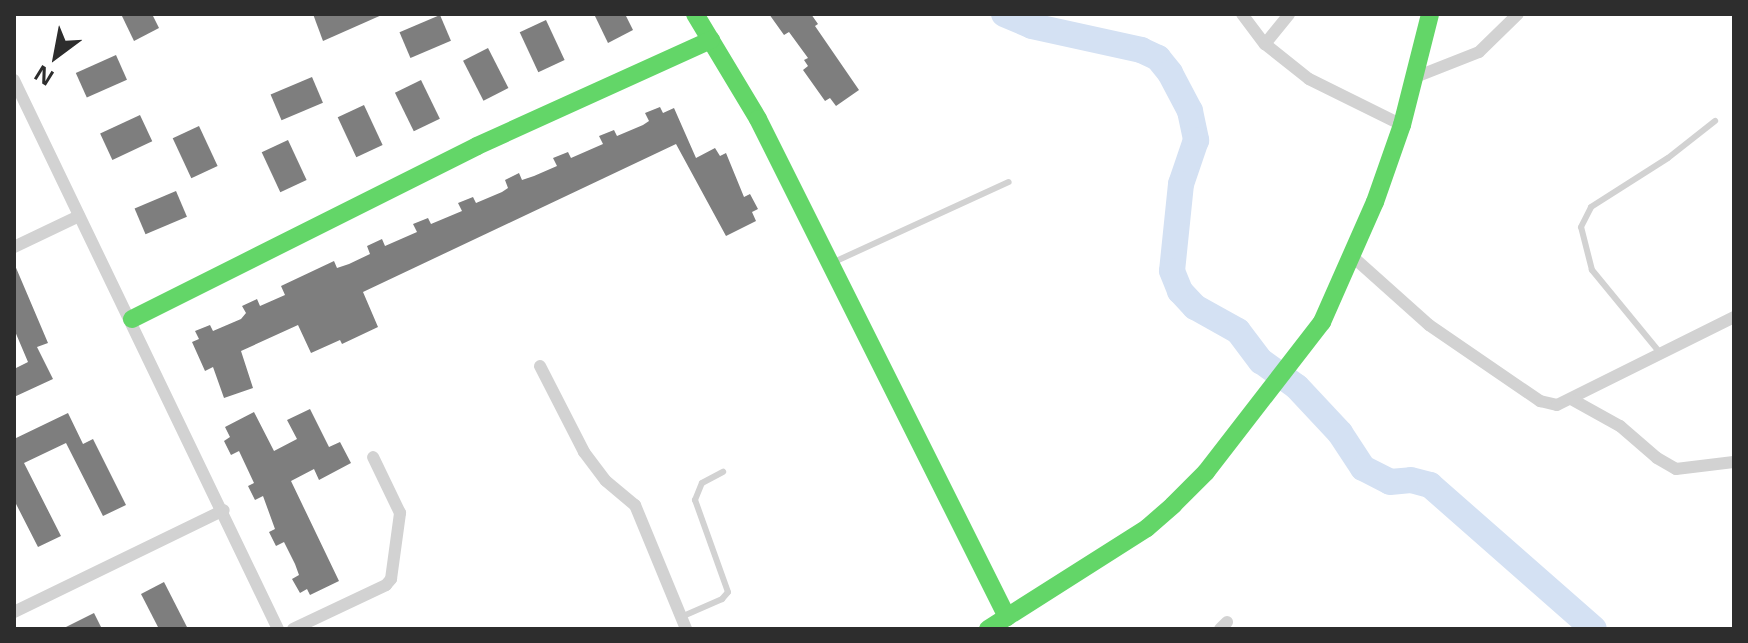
<!DOCTYPE html>
<style>
body{margin:0}
#map{position:relative;width:1748px;height:643px;overflow:hidden;background:#fff;font-family:"Noto Sans",sans-serif}
div>[style]{position:absolute}
[style*='--x']{left:calc(var(--x)*1px);top:calc(var(--y)*1px);width:calc(var(--w)*1px);rotate:calc(var(--a)*1deg)}
.river>*{height:26px;margin:-13px;padding:0 13px;transform-origin:13px;border-radius:13px;background:#d4e1f3}
.building>*{inset:0;background:#7e7e7e;transform-origin:0 0}
.lane>*{height:6px;margin:-3px;padding:0 3px;transform-origin:3px;border-radius:3px;background:#d2d2d2}
.street>*{height:12px;margin:-6px;padding:0 6px;transform-origin:6px;border-radius:6px;background:#d2d2d2}
.fast>*{height:18px;margin:-9px;padding:0 9px;transform-origin:9px;border-radius:9px;background:#63d668}
span{translate:-50% -50%;white-space:nowrap;text-align:center;line-height:1.15;-webkit-text-stroke:8px #fff;paint-order:stroke}
.frame{position:absolute;inset:0;border:16px solid #2d2d2d;pointer-events:none}
.north{position:absolute;left:16px;top:16px;width:80px;height:80px;-webkit-text-stroke:6px #fff;paint-order:stroke;rotate:212deg;font-size:22px;font-weight:700;line-height:32px;text-align:center;color:#2d2d2d}
.north::after{content:'';display:block;margin:auto;width:28px;height:36px;background:#2d2d2d;clip-path:polygon(50% 0,100% 100%,50% 72%,0 100%)}
</style>
<div id="map">
<div class="river">
<i style="--x:1004;--y:14;--w:30;--a:23"></i>
<i style="--x:1032;--y:26;--w:112;--a:12.4"></i>
<i style="--x:1141;--y:50;--w:19;--a:25"></i>
<i style="--x:1158;--y:58;--w:19;--a:51"></i>
<i style="--x:1170;--y:73;--w:43;--a:62.2"></i>
<i style="--x:1190;--y:111;--w:30;--a:78"></i>
<i style="--x:1196;--y:140;--w:46;--a:108.8"></i>
<i style="--x:1181;--y:184;--w:87;--a:95.9"></i>
<i style="--x:1172;--y:271;--w:22;--a:68"></i>
<i style="--x:1180;--y:291;--w:22;--a:47"></i>
<i style="--x:1195;--y:307;--w:49;--a:29.2"></i>
<i style="--x:1238;--y:331;--w:38;--a:53"></i>
<i style="--x:1261;--y:361;--w:44;--a:35.8"></i>
<i style="--x:1297;--y:387;--w:63;--a:46.9"></i>
<i style="--x:1340;--y:433;--w:42;--a:56.7"></i>
<i style="--x:1363;--y:468;--w:30;--a:27"></i>
<i style="--x:1390;--y:482;--w:21;--a:-5"></i>
<i style="--x:1411;--y:480;--w:20;--a:15"></i>
<i style="--x:1430;--y:485;--w:218;--a:41.3"></i>
</div>
<div class="building">
<i style="clip-path:polygon(121px 14px,152px 14px,159px 28px,134px 41px)"></i>
<i style="clip-path:polygon(313px 14px,384px 14px,323px 41px)"></i>
<i style="clip-path:polygon(594px 14px,625px 14px,633px 30px,608px 43px)"></i>
<i style="clip-path:polygon(769px 14px,811px 14px,818px 24px,815px 26px,859px 90px,836px 106px,830px 98px,825px 101px,803px 70px,808px 66px,804px 60px,808px 58px,789px 32px,784px 35px)"></i>
<i style="left:440px;top:15px;width:28px;height:44px;rotate:67deg"></i>
<i style="left:546px;top:20px;width:44px;height:29px;rotate:65deg"></i>
<i style="left:488px;top:48px;width:45px;height:28px;rotate:63deg"></i>
<i style="left:116px;top:55px;width:27px;height:44px;rotate:66deg"></i>
<i style="left:312px;top:77px;width:28px;height:45px;rotate:67deg"></i>
<i style="left:421px;top:80px;width:43px;height:29px;rotate:64deg"></i>
<i style="left:364px;top:105px;width:44px;height:29px;rotate:65deg"></i>
<i style="clip-path:polygon(660px 107px,663px 113px,674px 108px,696px 158px,715px 148px,720px 156px,726px 153px,744px 197px,750px 194px,758px 209px,752px 212px,756px 221px,726px 236px,676px 144px,363px 292px,378px 327px,342px 344px,340px 340px,311px 353px,298px 325px,241px 351px,253px 388px,224px 398px,213px 367px,205px 371px,192px 342px,199px 339px,195px 331px,210px 325px,213px 331px,241px 319px,246px 313px,242px 306px,257px 299px,260px 306px,285px 295px,281px 286px,334px 261px,337px 268px,349px 264px,370px 254px,367px 246px,382px 239px,385px 246px,417px 232px,413px 224px,428px 218px,431px 224px,462px 211px,458px 203px,473px 197px,476px 203px,502px 192px,508px 188px,505px 180px,519px 173px,522px 180px,534px 176px,557px 166px,553px 158px,568px 152px,571px 158px,603px 144px,599px 136px,614px 130px,617px 136px,643px 125px,649px 121px,645px 113px)"></i>
<i style="left:140px;top:115px;width:29px;height:44px;rotate:65deg"></i>
<i style="left:199px;top:126px;width:44px;height:29px;rotate:65deg"></i>
<i style="left:288px;top:140px;width:44px;height:29px;rotate:65deg"></i>
<i style="left:176px;top:191px;width:28px;height:45px;rotate:67deg"></i>
<i style="clip-path:polygon(14px 263px,48px 343px,37px 347px,53px 379px,14px 397px,14px 369px,28px 362px,14px 329px)"></i>
<i style="clip-path:polygon(310px 409px,329px 447px,340px 442px,351px 463px,319px 480px,314px 469px,291px 481px,339px 581px,310px 595px,307px 589px,300px 593px,292px 579px,299px 575px,295px 564px,284px 542px,276px 546px,269px 532px,275px 529px,263px 496px,255px 500px,248px 486px,254px 483px,239px 451px,231px 455px,224px 441px,230px 437px,225px 427px,254px 412px,274px 451px,297px 439px,287px 420px)"></i>
<i style="clip-path:polygon(68px 413px,83px 444px,93px 439px,126px 505px,103px 516px,66px 443px,24px 463px,61px 536px,38px 547px,14px 500px,14px 439px)"></i>
<i style="clip-path:polygon(164px 582px,188px 629px,159px 629px,141px 594px)"></i>
<i style="clip-path:polygon(94px 613px,102px 629px,62px 629px)"></i>
</div>
<div class="lane">
<i style="--x:834;--y:262;--w:192;--a:-24.6"></i>
<i style="--x:1661;--y:354;--w:109;--a:-129.4"></i>
<i style="--x:1592;--y:270;--w:44;--a:-104.3"></i>
<i style="--x:1581;--y:227;--w:22;--a:-63"></i>
<i style="--x:1591;--y:207;--w:91;--a:-32.5"></i>
<i style="--x:1668;--y:158;--w:60;--a:-38.2"></i>
<i style="--x:681;--y:617;--w:45;--a:-23.7"></i>
<i style="--x:722;--y:599;--w:9;--a:-49"></i>
<i style="--x:728;--y:592;--w:98;--a:-109.7"></i>
<i style="--x:695;--y:500;--w:18;--a:-68"></i>
<i style="--x:702;--y:483;--w:24;--a:-28"></i>
</div>
<div class="street">
<i style="--x:1242;--y:14;--w:38;--a:53"></i>
<i style="--x:1265;--y:44;--w:56;--a:38.5"></i>
<i style="--x:1309;--y:79;--w:104;--a:26.3"></i>
<i style="--x:1265;--y:44;--w:38;--a:-51"></i>
<i style="--x:1413;--y:78;--w:71;--a:-21.5"></i>
<i style="--x:1479;--y:52;--w:54;--a:-44.3"></i>
<i style="--x:14;--y:80;--w:609;--a:64.32"></i>
<i style="--x:14;--y:247;--w:72;--a:-25.5"></i>
<i style="--x:1353;--y:257;--w:102;--a:41.8"></i>
<i style="--x:1429;--y:325;--w:135;--a:34.4"></i>
<i style="--x:1540;--y:401;--w:17;--a:13"></i>
<i style="--x:1557;--y:405;--w:198;--a:-26.4"></i>
<i style="--x:540;--y:366;--w:97;--a:62.9"></i>
<i style="--x:584;--y:452;--w:36;--a:53"></i>
<i style="--x:606;--y:481;--w:38;--a:40"></i>
<i style="--x:635;--y:505;--w:134;--a:67.6"></i>
<i style="--x:1573;--y:400;--w:54;--a:29"></i>
<i style="--x:1620;--y:426;--w:49;--a:40.9"></i>
<i style="--x:1657;--y:458;--w:22;--a:30"></i>
<i style="--x:1676;--y:469;--w:58;--a:-6.9"></i>
<i style="--x:14;--y:612;--w:233;--a:-25.9"></i>
<i style="--x:293;--y:629;--w:103;--a:-25.3"></i>
<i style="--x:386;--y:585;--w:8;--a:-50"></i>
<i style="--x:391;--y:579;--w:67;--a:-82.2"></i>
<i style="--x:400;--y:513;--w:62;--a:-115.7"></i>
<i style="--x:1220;--y:629;--w:10;--a:-45"></i>
</div>
<div class="fast">
<i style="--x:695;--y:14;--w:122;--a:59"></i>
<i style="--x:758;--y:119;--w:557;--a:63.43"></i>
<i style="--x:132;--y:319;--w:386;--a:-26.6"></i>
<i style="--x:477;--y:146;--w:257;--a:-24.4"></i>
<i style="--x:988;--y:629;--w:188;--a:-32.4"></i>
<i style="--x:1147;--y:528;--w:35;--a:-41"></i>
<i style="--x:1173;--y:505;--w:47;--a:-45"></i>
<i style="--x:1206;--y:472;--w:190;--a:-52.3"></i>
<i style="--x:1322;--y:322;--w:131;--a:-66.2"></i>
<i style="--x:1375;--y:202;--w:82;--a:-70.7"></i>
<i style="--x:1402;--y:125;--w:114;--a:-75.8"></i>
</div>
<div class="frame"></div>
<div class="north">N</div>
</div>
